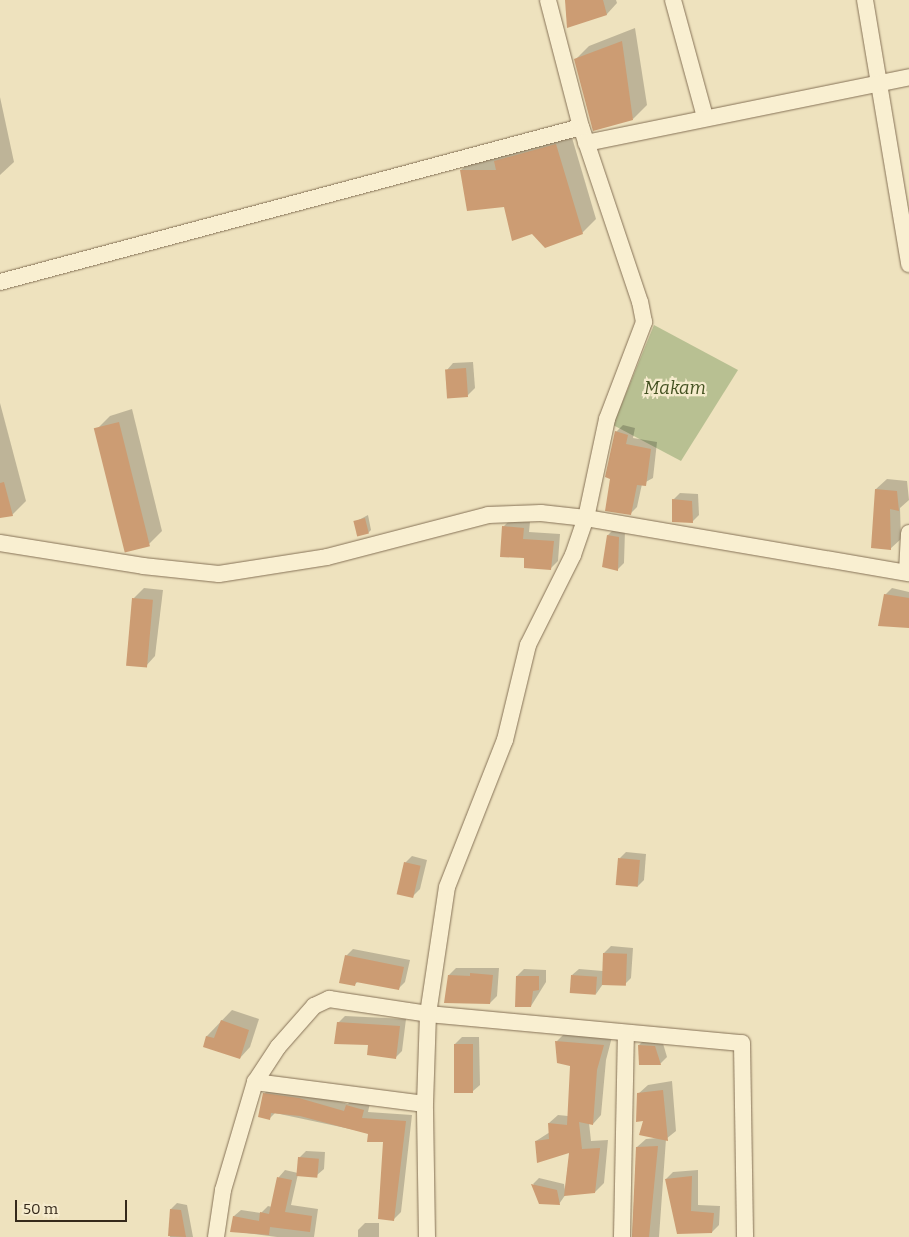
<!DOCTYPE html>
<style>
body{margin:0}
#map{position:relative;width:909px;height:1237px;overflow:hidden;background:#eee2be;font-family:Bitter,serif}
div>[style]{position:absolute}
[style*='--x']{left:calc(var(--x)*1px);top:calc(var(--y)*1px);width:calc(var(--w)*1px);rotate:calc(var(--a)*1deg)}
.cemetery>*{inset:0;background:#b8c092}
.shadow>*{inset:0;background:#0003}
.building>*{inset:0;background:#cc9c73;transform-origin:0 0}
.roads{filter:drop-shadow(0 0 1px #867257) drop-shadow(0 0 1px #867257)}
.minor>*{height:16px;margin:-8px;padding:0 8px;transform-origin:8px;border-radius:8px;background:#f9efd1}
span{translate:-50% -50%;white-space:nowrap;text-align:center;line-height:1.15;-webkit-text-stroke:4.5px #f5ebcd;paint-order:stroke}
.park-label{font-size:18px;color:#445222;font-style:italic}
.scale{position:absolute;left:15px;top:1200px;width:112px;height:22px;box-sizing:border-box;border:2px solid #35291b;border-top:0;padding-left:6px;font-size:15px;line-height:18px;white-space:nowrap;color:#35291b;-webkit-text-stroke:4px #f5ebcd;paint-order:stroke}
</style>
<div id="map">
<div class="cemetery">
<i style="clip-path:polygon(654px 325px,738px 370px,681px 461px,613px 425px)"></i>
</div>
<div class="shadow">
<i style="clip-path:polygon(566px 0,616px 0,617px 3px,607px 14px,568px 27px)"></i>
<i style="clip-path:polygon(635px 28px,647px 105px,633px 119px,575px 60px,589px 46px)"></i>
<i style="clip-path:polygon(0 97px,14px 162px,0 175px)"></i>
<i style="clip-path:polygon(570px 131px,596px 219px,582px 233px,461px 170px,475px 157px)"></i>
<i style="clip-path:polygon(473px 362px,475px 388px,468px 395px,449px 397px,447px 370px,453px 363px)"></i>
<i style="clip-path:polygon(0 403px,26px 501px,12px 515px,0 517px)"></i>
<i style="clip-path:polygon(132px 409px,162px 531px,148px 545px,96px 430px,110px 416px)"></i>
<i style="clip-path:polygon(623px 425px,635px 428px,633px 438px,657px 442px,653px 478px,642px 484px,637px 507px,630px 514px,616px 432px)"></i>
<i style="clip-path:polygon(887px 479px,907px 481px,909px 500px,900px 508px,901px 539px,890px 549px,872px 547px,876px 489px)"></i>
<i style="clip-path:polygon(680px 493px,698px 494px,699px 515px,692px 522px,673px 500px)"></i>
<i style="clip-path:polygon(368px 515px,371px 530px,368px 533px,355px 522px)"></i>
<i style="clip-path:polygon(510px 520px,530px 522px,529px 532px,560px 534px,558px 561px,551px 568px,526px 557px,503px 527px)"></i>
<i style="clip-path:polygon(615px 528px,625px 530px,624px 563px,618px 569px,604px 566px,608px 535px)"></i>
<i style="clip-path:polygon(144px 588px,163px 590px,155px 656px,145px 667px,134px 598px)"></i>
<i style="clip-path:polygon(892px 588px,909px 592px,909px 627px,885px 595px)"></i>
<i style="clip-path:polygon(626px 852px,646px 854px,644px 880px,637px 887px,620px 858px)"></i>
<i style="clip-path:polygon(412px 856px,427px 860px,420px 889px,413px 896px,405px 863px)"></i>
<i style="clip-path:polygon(611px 946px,633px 948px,631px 978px,624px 985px,603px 984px,596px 994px,572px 975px,579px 969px,603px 971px,604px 953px)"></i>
<i style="clip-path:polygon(353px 949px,410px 960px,405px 982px,398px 989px,359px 981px,355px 984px,346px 956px)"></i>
<i style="clip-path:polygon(456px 968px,499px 968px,497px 996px,490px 1003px,449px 975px)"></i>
<i style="clip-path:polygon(524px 969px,546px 970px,546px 982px,531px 1006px,517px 976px)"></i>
<i style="clip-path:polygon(232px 1010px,259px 1019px,250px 1047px,240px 1058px,204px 1046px,207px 1036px)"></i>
<i style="clip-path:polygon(345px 1016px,406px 1019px,402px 1051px,395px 1058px,370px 1044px,338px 1023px)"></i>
<i style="clip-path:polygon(565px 1033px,612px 1037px,606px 1060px,601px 1115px,593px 1124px,589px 1123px,591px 1141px,608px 1140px,604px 1183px,595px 1192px,566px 1194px,559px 1204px,533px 1184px,539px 1178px,564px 1184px,565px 1190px,570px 1151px,536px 1141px,550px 1132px,549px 1123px,558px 1115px,568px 1116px,572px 1065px,556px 1042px)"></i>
<i style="clip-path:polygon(462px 1037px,479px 1037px,480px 1085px,473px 1091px,455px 1044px)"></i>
<i style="clip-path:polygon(646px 1038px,662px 1040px,667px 1057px,660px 1064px,639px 1045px)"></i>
<i style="clip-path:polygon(672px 1081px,676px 1131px,666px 1139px,659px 1237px,632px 1237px,637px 1147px,646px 1139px,657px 1138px,645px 1119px,638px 1094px,648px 1085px)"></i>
<i style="clip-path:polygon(271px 1087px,307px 1092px,348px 1104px,354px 1098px,370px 1103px,368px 1112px,412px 1115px,401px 1212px,394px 1219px,384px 1141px,369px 1133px,275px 1113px,270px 1118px,264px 1094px)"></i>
<i style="clip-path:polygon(306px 1151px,325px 1152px,324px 1169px,317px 1175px,298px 1174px,291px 1205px,318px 1209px,314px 1237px,277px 1237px,232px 1231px,234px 1216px,241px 1210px,261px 1213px,268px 1206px,272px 1207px,279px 1177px,285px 1170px,298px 1173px,299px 1158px)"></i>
<i style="clip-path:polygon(698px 1170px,698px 1205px,720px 1206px,719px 1225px,712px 1232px,678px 1233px,666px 1179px,673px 1172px)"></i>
<i style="clip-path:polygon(177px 1203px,187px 1205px,193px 1237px,170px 1237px,171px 1209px)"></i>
<i style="clip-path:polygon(365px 1223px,379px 1223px,379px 1237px,358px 1237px,358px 1230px)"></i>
</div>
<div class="building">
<i style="clip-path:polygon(565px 0,603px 0,607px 15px,567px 28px)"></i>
<i style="clip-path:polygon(622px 41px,633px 120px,593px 131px,574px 59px)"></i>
<i style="clip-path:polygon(556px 144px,583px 234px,545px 248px,532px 234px,512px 241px,504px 207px,467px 211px,460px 170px,496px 170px,494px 161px)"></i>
<i style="left:466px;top:368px;width:29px;height:21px;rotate:86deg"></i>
<i style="left:119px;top:422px;width:128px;height:26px;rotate:76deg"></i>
<i style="clip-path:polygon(615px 431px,628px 435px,626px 444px,651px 449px,646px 486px,637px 485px,631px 515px,605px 511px,610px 479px,605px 477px)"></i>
<i style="clip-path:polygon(4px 482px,13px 516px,0 518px,0 483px)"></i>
<i style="clip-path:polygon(875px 489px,897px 491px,899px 511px,890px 509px,891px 550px,871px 548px)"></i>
<i style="clip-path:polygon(672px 499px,692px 501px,693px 523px,672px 522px)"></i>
<i style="left:365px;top:518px;width:16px;height:12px;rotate:76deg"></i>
<i style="clip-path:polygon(502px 526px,524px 528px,523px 539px,554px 541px,551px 570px,524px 568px,524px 558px,500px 557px)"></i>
<i style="clip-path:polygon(607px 535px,619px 537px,618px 571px,602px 567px)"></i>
<i style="clip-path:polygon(884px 594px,909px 598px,909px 628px,878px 626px)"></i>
<i style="left:132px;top:598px;width:21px;height:68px;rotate:5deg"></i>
<i style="left:618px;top:858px;width:22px;height:27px;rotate:5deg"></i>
<i style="left:404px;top:862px;width:17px;height:33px;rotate:13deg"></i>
<i style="left:603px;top:953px;width:24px;height:32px;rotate:2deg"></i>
<i style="clip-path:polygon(345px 955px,404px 967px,399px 990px,356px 982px,355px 986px,339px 983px)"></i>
<i style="clip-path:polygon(470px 973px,493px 975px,490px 1004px,444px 1003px,448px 975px,470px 976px)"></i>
<i style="left:571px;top:975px;width:26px;height:18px;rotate:4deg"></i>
<i style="clip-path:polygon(516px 976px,539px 976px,539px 990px,533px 991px,531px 1007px,515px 1007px)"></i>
<i style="clip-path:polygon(221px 1020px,249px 1030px,240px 1059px,203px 1047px,206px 1036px,214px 1038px)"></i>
<i style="clip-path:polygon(337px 1022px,400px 1026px,396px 1059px,367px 1055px,368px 1045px,334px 1044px)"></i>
<i style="clip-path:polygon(555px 1041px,604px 1045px,597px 1070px,593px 1125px,579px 1122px,582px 1149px,600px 1148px,595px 1193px,564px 1196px,569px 1153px,537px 1163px,535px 1141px,549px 1139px,548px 1123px,567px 1125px,570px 1066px,557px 1063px)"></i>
<i style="left:454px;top:1044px;width:19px;height:49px"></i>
<i style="clip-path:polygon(638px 1045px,655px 1046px,661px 1065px,639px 1065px)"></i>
<i style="clip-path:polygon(663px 1090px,668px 1141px,639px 1135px,643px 1121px,636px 1122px,637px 1093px)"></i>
<i style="clip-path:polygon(263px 1093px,299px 1098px,344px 1111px,346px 1105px,364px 1110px,362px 1118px,406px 1121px,394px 1221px,378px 1219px,383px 1142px,367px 1142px,368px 1134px,300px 1116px,271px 1113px,270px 1120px,258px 1117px)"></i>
<i style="clip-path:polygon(658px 1146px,649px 1237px,632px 1237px,636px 1147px)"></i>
<i style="left:298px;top:1157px;width:21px;height:19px;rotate:5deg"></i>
<i style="clip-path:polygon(692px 1176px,691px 1211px,714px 1213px,712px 1233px,677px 1234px,665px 1179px)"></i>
<i style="clip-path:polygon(277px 1177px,292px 1180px,285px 1212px,312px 1216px,310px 1232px,270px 1227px,269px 1235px,230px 1232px,233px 1216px,259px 1221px,260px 1212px,269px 1214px)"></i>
<i style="clip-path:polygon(531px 1184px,557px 1190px,560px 1205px,539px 1204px)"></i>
<i style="clip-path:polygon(170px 1209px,181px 1210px,186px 1237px,168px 1236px)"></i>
</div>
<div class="roads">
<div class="minor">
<i style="--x:673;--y:0;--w:121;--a:74.7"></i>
<i style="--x:865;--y:0;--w:268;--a:80.5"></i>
<i style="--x:586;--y:143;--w:330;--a:-11.5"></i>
<i style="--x:0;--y:282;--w:601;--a:-14.94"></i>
<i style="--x:0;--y:543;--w:145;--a:9.1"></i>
<i style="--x:143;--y:566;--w:76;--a:6"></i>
<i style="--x:219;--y:574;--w:109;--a:-8.9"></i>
<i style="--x:327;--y:557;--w:166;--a:-14.6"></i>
<i style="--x:488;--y:515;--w:53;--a:-2.2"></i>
<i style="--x:541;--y:513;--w:45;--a:6.3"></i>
<i style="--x:586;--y:518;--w:328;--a:9.7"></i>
<i style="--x:907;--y:572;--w:39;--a:-87"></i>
<i style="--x:255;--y:1082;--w:171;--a:7.4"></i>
<i style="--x:216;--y:1237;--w:48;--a:-81.5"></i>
<i style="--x:223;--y:1190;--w:113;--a:-73.5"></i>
<i style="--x:255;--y:1082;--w:42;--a:-56.7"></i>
<i style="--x:278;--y:1047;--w:55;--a:-48.7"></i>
<i style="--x:314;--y:1006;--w:17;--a:-25"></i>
<i style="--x:329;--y:999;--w:100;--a:8.6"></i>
<i style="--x:428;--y:1014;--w:315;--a:5.3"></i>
<i style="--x:742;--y:1043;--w:194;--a:89.1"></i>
<i style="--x:427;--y:1237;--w:133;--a:-90.9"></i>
<i style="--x:425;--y:1104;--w:90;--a:-88.1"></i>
<i style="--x:428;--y:1014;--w:128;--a:-81.5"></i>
<i style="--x:447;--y:887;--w:158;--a:-68.5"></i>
<i style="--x:505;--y:740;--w:98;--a:-76.4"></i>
<i style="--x:528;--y:645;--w:101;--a:-63.4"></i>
<i style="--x:573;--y:555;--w:39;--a:-71"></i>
<i style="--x:586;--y:518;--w:101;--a:-78"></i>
<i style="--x:607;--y:419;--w:104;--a:-69.1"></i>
<i style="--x:644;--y:322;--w:20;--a:-101"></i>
<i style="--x:640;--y:302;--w:185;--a:-108.6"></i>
<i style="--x:581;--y:127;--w:131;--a:-104.6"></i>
<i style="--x:622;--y:1237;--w:204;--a:-88.9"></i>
</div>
</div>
<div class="park-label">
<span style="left:675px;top:388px">Makam</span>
</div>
<div class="scale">50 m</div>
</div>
